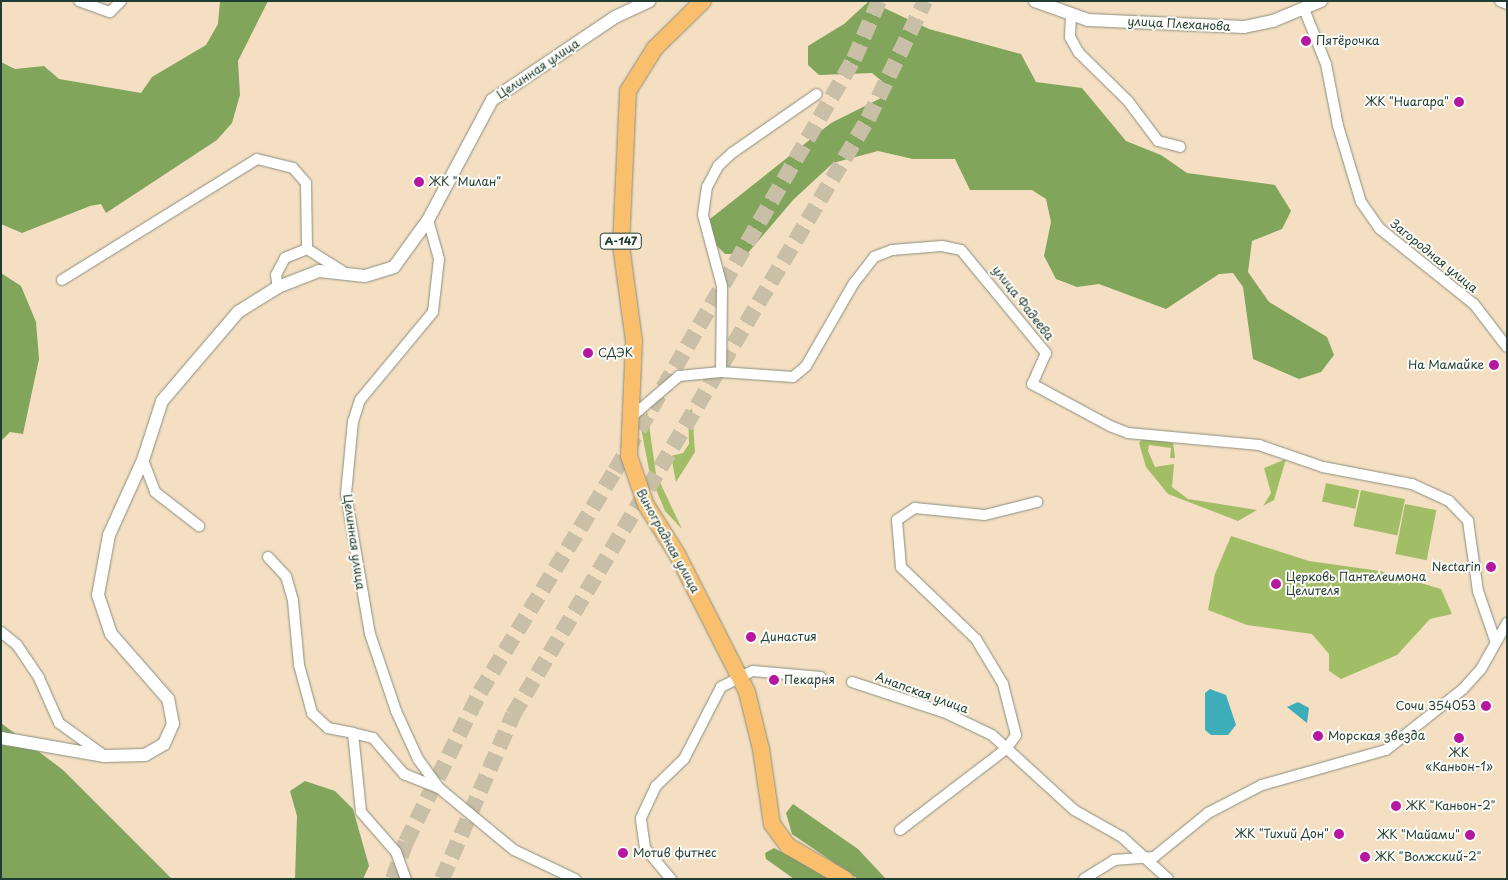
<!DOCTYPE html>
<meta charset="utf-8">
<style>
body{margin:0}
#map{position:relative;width:1508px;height:880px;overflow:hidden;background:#f4dfc3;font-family:"Playpen Sans",sans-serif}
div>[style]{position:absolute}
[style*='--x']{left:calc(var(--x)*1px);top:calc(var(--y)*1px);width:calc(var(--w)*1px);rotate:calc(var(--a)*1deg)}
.green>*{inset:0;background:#a1be66;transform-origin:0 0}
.forest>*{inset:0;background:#80a55b}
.water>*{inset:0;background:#3dadba}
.primary-tunnel>*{height:16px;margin-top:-8px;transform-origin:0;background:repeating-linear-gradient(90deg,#c9bfa6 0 16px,transparent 0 24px)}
.roads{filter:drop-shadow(0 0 1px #8a8e7c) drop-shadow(0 0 1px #8a8e7c)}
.minor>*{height:10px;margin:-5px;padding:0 5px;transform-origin:5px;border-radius:5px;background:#fff}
.tertiary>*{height:12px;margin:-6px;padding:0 6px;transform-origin:6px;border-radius:6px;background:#fff}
.primary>*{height:16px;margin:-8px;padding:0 8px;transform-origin:8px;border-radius:8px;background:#f9bf6d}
.dots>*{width:14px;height:14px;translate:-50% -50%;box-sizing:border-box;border:2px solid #fdfcf7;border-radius:50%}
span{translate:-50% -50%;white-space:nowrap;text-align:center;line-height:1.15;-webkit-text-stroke:4px #fdfcf7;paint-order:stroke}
.shield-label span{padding:1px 4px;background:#fdfcf7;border:1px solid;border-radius:4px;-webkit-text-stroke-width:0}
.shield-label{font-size:11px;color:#1f3d34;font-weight:700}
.street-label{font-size:12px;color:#1f3d34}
.poi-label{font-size:12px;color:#1f3d34}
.left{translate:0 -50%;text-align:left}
.right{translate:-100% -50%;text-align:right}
.frame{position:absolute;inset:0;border:2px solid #1f3d34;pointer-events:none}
</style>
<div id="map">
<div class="green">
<i style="clip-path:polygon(692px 409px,695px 452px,676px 482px,671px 456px,683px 453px,689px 444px,688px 411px)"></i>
<i style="clip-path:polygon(647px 411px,656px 474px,682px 529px,665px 511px,650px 475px,641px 428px)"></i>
<i style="clip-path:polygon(1143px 438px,1173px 443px,1175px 458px,1170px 458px,1171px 448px,1149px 445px,1148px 451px,1155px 467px,1174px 464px,1172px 487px,1188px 499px,1257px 510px,1238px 521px,1168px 494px,1146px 467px,1139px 443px)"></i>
<i style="clip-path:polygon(1286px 459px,1274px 500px,1263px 506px,1271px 493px,1264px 468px)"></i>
<i style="left:1326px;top:483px;width:34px;height:19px;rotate:12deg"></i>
<i style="left:1361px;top:490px;width:45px;height:37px;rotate:12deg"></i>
<i style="left:1405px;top:504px;width:32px;height:51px;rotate:11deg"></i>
<i style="clip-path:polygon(1231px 536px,1309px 561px,1380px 571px,1441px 589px,1452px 614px,1430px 619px,1397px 655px,1341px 679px,1329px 671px,1329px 654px,1312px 634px,1247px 625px,1208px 610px,1215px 574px)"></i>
</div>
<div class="forest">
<i style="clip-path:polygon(220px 1px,268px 1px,238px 61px,240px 95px,232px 123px,217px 140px,106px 213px,101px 204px,90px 206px,22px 233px,1px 224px,1px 62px,15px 69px,44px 66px,59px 79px,141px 93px,152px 77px,206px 45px,218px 24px)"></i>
<i style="clip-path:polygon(869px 1px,929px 29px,1021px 54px,1036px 82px,1082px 88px,1126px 141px,1161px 155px,1187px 173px,1275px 185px,1291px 211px,1282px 229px,1252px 241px,1248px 272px,1269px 302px,1327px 337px,1334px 355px,1321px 372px,1299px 379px,1253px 359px,1243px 287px,1233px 273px,1219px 274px,1166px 309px,1099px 284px,1077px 287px,1056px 279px,1044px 256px,1051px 222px,1046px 199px,1032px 190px,970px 190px,955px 159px,913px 159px,878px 151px,833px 163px,793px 200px,747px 254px,725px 254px,711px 240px,710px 219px,831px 123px,885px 96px,889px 87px,872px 73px,819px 75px,808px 65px,808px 46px,844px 24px)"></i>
<i style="clip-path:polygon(1px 273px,21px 286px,36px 322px,39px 359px,23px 434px,10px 432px,1px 441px)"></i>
<i style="clip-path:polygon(1px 723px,63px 770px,172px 879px,1px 879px)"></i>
<i style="clip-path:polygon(305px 781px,335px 791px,353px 809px,369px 866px,363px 879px,295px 879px,297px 816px,290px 791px)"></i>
<i style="clip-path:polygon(793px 804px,858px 849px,886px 879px,858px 879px,792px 834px,786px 813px)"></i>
<i style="clip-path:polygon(774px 848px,808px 866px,830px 879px,794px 879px,766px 859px,765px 853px)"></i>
</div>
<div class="water">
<i style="clip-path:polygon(1210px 689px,1226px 695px,1236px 725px,1228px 735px,1211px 735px,1205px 730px,1205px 693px)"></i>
<i style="clip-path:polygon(1298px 702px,1309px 708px,1307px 723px,1287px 707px)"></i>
</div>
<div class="primary-tunnel">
<i style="--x:393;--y:879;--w:39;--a:-71"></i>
<i style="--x:406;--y:842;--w:167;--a:-63.7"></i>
<i style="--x:480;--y:692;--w:259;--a:-58.6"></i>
<i style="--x:615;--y:471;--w:476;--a:-59.9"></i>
<i style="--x:854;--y:59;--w:63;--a:-66.7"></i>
<i style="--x:442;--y:879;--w:179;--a:-66.6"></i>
<i style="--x:513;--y:715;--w:694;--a:-59.22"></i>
<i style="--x:868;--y:119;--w:131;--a:-64.2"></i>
</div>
<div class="roads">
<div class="minor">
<i style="--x:79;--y:1;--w:33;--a:20"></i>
<i style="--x:110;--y:12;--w:16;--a:-45"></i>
<i style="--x:1500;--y:1;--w:8;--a:23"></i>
<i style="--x:1304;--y:9;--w:59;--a:68.2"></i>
<i style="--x:1326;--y:64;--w:63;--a:79"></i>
<i style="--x:1338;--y:126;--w:79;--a:73.2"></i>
<i style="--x:1361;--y:202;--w:32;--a:55"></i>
<i style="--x:1379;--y:228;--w:122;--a:38.7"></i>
<i style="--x:1474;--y:304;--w:54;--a:52.5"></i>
<i style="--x:1071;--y:17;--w:20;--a:93"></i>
<i style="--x:1070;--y:37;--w:18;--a:61"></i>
<i style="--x:1079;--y:53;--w:69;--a:44.4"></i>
<i style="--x:1128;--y:101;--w:50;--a:53.1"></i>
<i style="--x:1158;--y:141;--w:23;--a:15"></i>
<i style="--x:428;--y:220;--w:41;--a:74.2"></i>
<i style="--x:439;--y:259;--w:53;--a:96.5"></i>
<i style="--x:433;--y:312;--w:114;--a:129.7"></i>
<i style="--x:360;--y:400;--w:22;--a:108"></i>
<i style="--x:353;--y:421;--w:73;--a:95.5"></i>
<i style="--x:346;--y:494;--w:142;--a:80.3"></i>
<i style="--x:370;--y:634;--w:81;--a:71.3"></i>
<i style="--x:396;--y:711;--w:53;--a:65.4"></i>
<i style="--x:418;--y:759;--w:36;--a:54"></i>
<i style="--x:439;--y:788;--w:97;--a:39.6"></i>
<i style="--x:514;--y:850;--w:68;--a:25.4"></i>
<i style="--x:307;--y:249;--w:41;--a:32.2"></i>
<i style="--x:62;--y:280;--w:229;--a:-31.8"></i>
<i style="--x:257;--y:159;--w:37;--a:14"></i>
<i style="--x:293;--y:168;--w:20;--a:49"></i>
<i style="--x:306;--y:183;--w:66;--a:89.1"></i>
<i style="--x:307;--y:249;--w:24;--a:158"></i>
<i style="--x:285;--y:258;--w:19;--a:118"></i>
<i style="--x:276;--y:275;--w:12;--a:81"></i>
<i style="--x:721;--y:372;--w:86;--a:-89.3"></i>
<i style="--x:722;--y:286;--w:73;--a:-105"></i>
<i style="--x:703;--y:215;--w:28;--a:-82"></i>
<i style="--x:707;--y:187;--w:24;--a:-62"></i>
<i style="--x:718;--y:166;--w:19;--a:-43"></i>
<i style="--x:732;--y:153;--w:103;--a:-34.8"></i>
<i style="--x:630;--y:418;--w:65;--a:-40.6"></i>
<i style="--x:679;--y:376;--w:42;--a:-5.4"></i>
<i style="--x:721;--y:372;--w:72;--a:4"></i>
<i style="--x:793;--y:377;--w:17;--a:-40"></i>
<i style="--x:806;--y:366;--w:96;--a:-60"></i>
<i style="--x:854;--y:283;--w:33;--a:-52"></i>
<i style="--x:874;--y:257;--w:19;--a:-21"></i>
<i style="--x:892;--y:250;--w:50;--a:-4.6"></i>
<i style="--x:942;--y:246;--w:19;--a:12"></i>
<i style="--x:961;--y:250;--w:134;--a:50.5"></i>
<i style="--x:1046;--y:353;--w:34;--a:114"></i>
<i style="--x:1032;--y:384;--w:89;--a:28.3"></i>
<i style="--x:1110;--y:426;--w:19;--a:21"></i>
<i style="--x:1128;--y:433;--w:132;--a:5.2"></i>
<i style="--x:1259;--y:445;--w:68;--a:19"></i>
<i style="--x:1323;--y:467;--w:91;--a:10.8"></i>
<i style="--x:1412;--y:484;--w:41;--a:24.7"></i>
<i style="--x:1449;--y:501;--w:28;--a:46"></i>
<i style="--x:1468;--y:521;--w:71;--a:81.9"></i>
<i style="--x:1478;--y:591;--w:52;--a:70.9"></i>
<i style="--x:143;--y:460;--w:34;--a:69"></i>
<i style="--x:155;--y:492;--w:56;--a:37.7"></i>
<i style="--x:268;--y:557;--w:26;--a:47"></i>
<i style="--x:286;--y:576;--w:26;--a:74"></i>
<i style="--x:293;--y:601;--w:64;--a:84.6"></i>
<i style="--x:299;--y:665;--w:50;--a:74.8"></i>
<i style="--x:312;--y:713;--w:22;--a:43"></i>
<i style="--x:328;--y:728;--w:25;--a:11"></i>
<i style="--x:353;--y:733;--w:79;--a:84.2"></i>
<i style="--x:361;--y:812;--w:53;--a:48.8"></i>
<i style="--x:396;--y:852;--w:29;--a:70"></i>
<i style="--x:1;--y:632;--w:21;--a:39"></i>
<i style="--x:17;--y:645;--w:40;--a:56"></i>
<i style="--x:39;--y:678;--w:49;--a:66"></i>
<i style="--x:59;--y:723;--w:53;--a:35.8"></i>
<i style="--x:852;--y:682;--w:99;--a:18.3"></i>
<i style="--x:946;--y:713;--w:51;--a:25.6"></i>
<i style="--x:992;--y:735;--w:111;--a:42.4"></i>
<i style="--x:1074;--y:810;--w:55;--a:29.4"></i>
<i style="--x:1122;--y:837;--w:62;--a:42.4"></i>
<i style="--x:353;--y:733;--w:21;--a:14"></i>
<i style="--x:373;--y:738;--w:48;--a:49.3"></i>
<i style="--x:404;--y:774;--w:37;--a:22"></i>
<i style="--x:900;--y:830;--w:133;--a:-37.4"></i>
<i style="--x:1006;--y:749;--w:17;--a:-54"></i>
<i style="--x:1016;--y:735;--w:53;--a:-104.3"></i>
<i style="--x:1003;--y:684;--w:52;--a:-121"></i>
<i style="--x:976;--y:639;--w:104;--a:-136.2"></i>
<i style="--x:901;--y:567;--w:47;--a:-94.9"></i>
<i style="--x:897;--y:520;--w:22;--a:-34"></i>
<i style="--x:915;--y:508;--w:70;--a:5.7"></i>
<i style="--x:985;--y:515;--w:54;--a:-14"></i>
<i style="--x:671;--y:879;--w:40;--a:-130"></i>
<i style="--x:645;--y:848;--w:30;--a:-98"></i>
<i style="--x:641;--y:818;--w:35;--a:-65"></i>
<i style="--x:656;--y:786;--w:39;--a:-44"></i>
<i style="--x:684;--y:759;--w:81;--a:-62.8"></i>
<i style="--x:721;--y:687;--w:36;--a:-27"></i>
<i style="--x:753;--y:671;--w:68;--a:5"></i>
<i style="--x:1084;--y:879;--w:36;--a:-32"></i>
<i style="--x:1114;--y:860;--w:40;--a:-4.3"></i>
<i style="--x:1154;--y:857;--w:70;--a:-39.2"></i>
<i style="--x:1208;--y:813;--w:61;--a:-27.4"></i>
<i style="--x:1262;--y:785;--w:129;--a:-15.8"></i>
<i style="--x:1386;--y:750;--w:98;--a:-38.4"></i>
<i style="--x:1463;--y:689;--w:27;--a:-48"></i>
<i style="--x:1481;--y:669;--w:53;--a:-60.5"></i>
</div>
<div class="tertiary">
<i style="--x:1035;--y:1;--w:56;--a:19.7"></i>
<i style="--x:1088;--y:20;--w:156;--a:2.6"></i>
<i style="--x:1244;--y:27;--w:30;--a:-12"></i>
<i style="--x:1273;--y:21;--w:52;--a:-22.6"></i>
<i style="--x:1;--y:738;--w:105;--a:9.9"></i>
<i style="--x:104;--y:756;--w:41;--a:-1.4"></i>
<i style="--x:145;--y:755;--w:22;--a:-30"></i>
<i style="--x:164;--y:744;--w:22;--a:-66"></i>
<i style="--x:173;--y:724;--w:25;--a:-101"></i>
<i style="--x:168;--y:699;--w:86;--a:-131.2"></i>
<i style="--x:111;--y:634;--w:41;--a:-108.4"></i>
<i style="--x:98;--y:595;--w:61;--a:-79.6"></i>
<i style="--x:109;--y:535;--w:82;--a:-65.6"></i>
<i style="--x:143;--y:460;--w:62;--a:-72.1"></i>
<i style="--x:162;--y:401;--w:117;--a:-49.5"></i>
<i style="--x:238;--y:312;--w:47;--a:-32"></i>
<i style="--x:278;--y:287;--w:44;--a:-21.3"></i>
<i style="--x:319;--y:271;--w:46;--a:6.2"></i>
<i style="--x:365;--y:276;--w:30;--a:-17"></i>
<i style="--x:394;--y:267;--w:58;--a:-54.1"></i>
<i style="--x:428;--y:220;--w:136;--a:-61.9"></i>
<i style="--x:492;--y:100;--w:148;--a:-34"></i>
<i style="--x:615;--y:17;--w:38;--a:-25"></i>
</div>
<div class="primary">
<i style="--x:703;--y:1;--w:67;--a:135.6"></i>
<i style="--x:655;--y:48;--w:51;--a:122.1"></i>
<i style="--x:628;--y:91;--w:154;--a:92.6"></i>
<i style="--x:621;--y:245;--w:97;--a:82.3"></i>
<i style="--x:634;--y:341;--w:115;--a:92.5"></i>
<i style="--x:629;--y:456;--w:52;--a:70.9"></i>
<i style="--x:646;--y:505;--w:58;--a:57.7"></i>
<i style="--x:677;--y:554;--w:155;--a:63.1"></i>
<i style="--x:747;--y:692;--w:59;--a:76.2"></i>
<i style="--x:761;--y:749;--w:76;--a:81.7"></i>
<i style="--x:772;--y:824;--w:27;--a:54"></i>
<i style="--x:788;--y:846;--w:66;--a:30.1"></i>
</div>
</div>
<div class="dots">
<i style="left:1306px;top:41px;background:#b5179e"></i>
<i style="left:1459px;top:102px;background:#b5179e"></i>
<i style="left:419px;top:182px;background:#b5179e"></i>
<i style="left:588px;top:353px;background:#b5179e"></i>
<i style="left:1494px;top:365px;background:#b5179e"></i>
<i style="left:1491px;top:567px;background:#b5179e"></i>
<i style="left:1276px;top:584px;background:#b5179e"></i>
<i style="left:751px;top:637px;background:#b5179e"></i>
<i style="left:774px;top:680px;background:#b5179e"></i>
<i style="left:1486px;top:706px;background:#b5179e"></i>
<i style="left:1318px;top:736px;background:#b5179e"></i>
<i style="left:1459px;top:738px;background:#b5179e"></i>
<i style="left:1396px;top:806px;background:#b5179e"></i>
<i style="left:1339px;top:834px;background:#b5179e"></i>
<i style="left:1470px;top:835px;background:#b5179e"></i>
<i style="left:623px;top:853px;background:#b5179e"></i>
<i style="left:1365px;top:857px;background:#b5179e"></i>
</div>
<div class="shield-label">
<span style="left:621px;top:241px">А-147</span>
</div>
<div class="street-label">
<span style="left:1179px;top:24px;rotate:3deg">улица Плеханова</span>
<span style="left:538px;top:69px;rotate:-34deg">Целинная улица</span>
<span style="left:1434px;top:256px;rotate:39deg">Загородная улица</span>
<span style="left:1023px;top:303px;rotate:52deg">улица Фадеева</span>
<span style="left:668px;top:541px;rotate:61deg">Виноградная улица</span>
<span style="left:354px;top:542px;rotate:82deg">Целинная улица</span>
<span style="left:922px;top:693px;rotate:20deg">Анапская улица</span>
</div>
<div class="poi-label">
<span class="left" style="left:1316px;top:41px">Пятёрочка</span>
<span class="right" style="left:1449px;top:102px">ЖК "Ниагара"</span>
<span class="left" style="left:429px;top:182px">ЖК "Милан"</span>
<span class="left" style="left:598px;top:353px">СДЭК</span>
<span class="right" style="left:1484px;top:365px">На Мамайке</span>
<span class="right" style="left:1481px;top:567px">Nectarin</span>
<span class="left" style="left:1286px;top:584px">Церковь Пантелеимона<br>Целителя</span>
<span class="left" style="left:761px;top:637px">Династия</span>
<span class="left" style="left:784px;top:680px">Пекарня</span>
<span class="right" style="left:1476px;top:706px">Сочи 354053</span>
<span class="left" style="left:1328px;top:736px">Морская звезда</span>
<span style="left:1459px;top:760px">ЖК<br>«Каньон-1»</span>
<span class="left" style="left:1406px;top:806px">ЖК "Каньон-2"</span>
<span class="right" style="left:1329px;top:834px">ЖК "Тихий Дон"</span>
<span class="right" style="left:1460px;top:835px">ЖК "Майами"</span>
<span class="left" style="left:633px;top:853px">Мотив фитнес</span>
<span class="left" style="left:1375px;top:857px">ЖК "Волжский-2"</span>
</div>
<div class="frame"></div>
</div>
